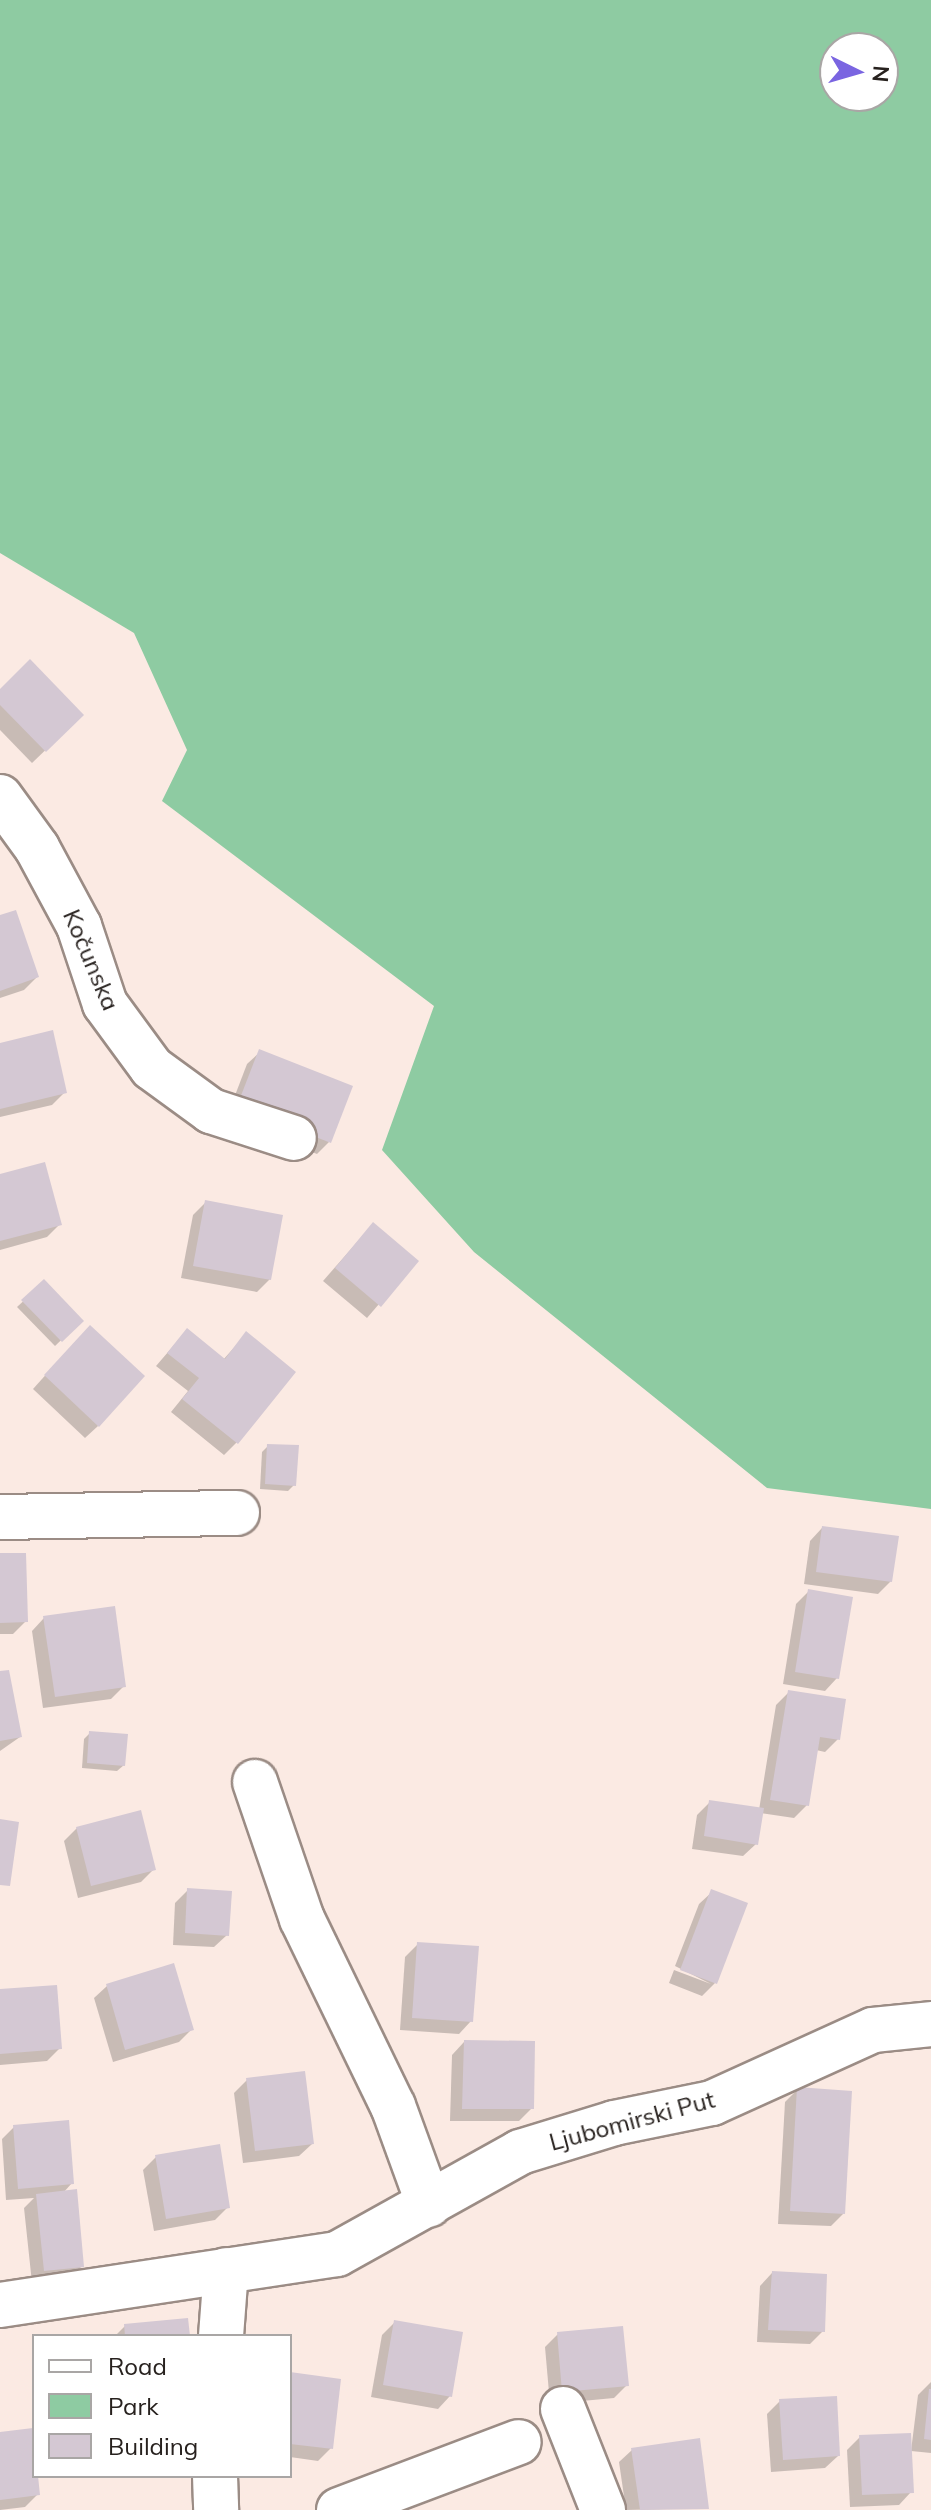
<!DOCTYPE html>
<html>
<head>
<meta charset="utf-8">
<style>
  body { margin:0 }
  #map { position:relative; width:931px; height:2510px; overflow:hidden; background:#fbeae3; font-family:Mulish,sans-serif }
  div>[style] { position:absolute }
  [style*='--x'] { left:calc(var(--x)*1px); top:calc(var(--y)*1px); width:calc(var(--w)*1px); rotate:calc(var(--a)*1deg) }
  .green>* { inset:0; background:#8ecba2 }
  .shadow>* { inset:0; background:#0003 }
  .building>* { inset:0; background:#d4c8d3 }
  .roads { filter:drop-shadow(2px 0 #9b8c85) drop-shadow(-2px 0 #9b8c85) drop-shadow(0 2px #9b8c85) drop-shadow(0 -2px #9b8c85) }
  .minor>* { height:44px; margin:-22px; padding:0 22px; transform-origin:22px; border-radius:22px; background:#fff }
  span { translate:-50% -50%; white-space:nowrap; text-align:center; line-height:1.15; -webkit-text-stroke:7px #fff; paint-order:stroke }
  .street-label { font-size:24px; color:#27211e }
  .legend { position:absolute; left:32px; top:2334px; width:260px; height:144px; box-sizing:border-box; background:#fff; border:2px solid #a9a6a5; margin:0; padding:10px 14px; list-style:none; font-size:24px; color:#27211e }
  .legend li { display:flex; align-items:center; gap:16px; height:40px }
  .legend b { width:40px; border:2px solid #a9a6a5 }
  .north { position:absolute; left:819px; top:32px; width:80px; height:80px; box-sizing:border-box; background:#fff; border:2px solid #a9a6a5; border-radius:50%; rotate:95deg; font-size:22px; font-weight:700; line-height:32px; text-align:center; color:#27211e }
  .north::after { content:''; display:block; margin:auto; width:28px; height:36px; background:#7a65e1; clip-path:polygon(50% 0,100% 100%,50% 72%,0 100%) }
</style>
</head>
<body>
<div id="map">
  <div class="green">
    <i style="clip-path:polygon(evenodd,0 0,931px 0,931px 1509px,767px 1488px,474px 1252px,382px 1150px,434px 1006px,162px 801px,187px 750px,134px 633px,0 553px,0 0,835px 48px,883px 48px,883px 96px,835px 96px,835px 48px)"></i>
  </div>
  <div class="shadow">
    <i style="clip-path:polygon(0 692px,82px 715px,32px 763px,0 730px)"></i>
    <i style="clip-path:polygon(0 917px,37px 977px,24px 990px,0 998px)"></i>
    <i style="clip-path:polygon(0 1045px,65px 1092px,52px 1105px,0 1117px)"></i>
    <i style="clip-path:polygon(260px 1052px,329px 1142px,317px 1154px,226px 1119px,247px 1064px)"></i>
    <i style="clip-path:polygon(0 1176px,60px 1224px,47px 1237px,0 1250px)"></i>
    <i style="clip-path:polygon(206px 1202px,270px 1279px,257px 1292px,181px 1278px,193px 1215px)"></i>
    <i style="clip-path:polygon(373px 1224px,416px 1261px,367px 1318px,323px 1281px)"></i>
    <i style="clip-path:polygon(44px 1282px,81px 1321px,55px 1346px,17px 1307px)"></i>
    <i style="clip-path:polygon(187px 1330px,223px 1360px,246px 1334px,237px 1442px,224px 1455px,171px 1412px,188px 1391px,156px 1366px)"></i>
    <i style="clip-path:polygon(77px 1340px,98px 1426px,85px 1438px,33px 1389px)"></i>
    <i style="clip-path:polygon(268px 1446px,294px 1485px,288px 1491px,260px 1489px,262px 1452px)"></i>
    <i style="clip-path:polygon(822px 1528px,891px 1581px,878px 1594px,804px 1584px,810px 1541px)"></i>
    <i style="clip-path:polygon(0 1555px,26px 1621px,13px 1634px,0 1634px)"></i>
    <i style="clip-path:polygon(809px 1591px,837px 1678px,825px 1691px,783px 1684px,796px 1604px)"></i>
    <i style="clip-path:polygon(44px 1618px,124px 1686px,111px 1699px,43px 1708px,32px 1631px)"></i>
    <i style="clip-path:polygon(0 1674px,20px 1737px,0 1751px)"></i>
    <i style="clip-path:polygon(789px 1692px,838px 1739px,825px 1752px,816px 1750px,807px 1805px,794px 1818px,761px 1813px,756px 1844px,743px 1856px,692px 1849px,697px 1815px,710px 1802px,759px 1810px,776px 1705px)"></i>
    <i style="clip-path:polygon(90px 1733px,124px 1765px,117px 1771px,82px 1768px,84px 1739px)"></i>
    <i style="clip-path:polygon(77px 1828px,153px 1870px,141px 1882px,78px 1898px,64px 1841px)"></i>
    <i style="clip-path:polygon(188px 1890px,227px 1935px,214px 1947px,173px 1945px,175px 1903px)"></i>
    <i style="clip-path:polygon(712px 1892px,715px 1983px,702px 1996px,669px 1983px,674px 1970px,711px 1984px,675px 1966px,699px 1904px)"></i>
    <i style="clip-path:polygon(418px 1944px,471px 2021px,459px 2034px,400px 2030px,405px 1957px)"></i>
    <i style="clip-path:polygon(107px 1986px,192px 2029px,179px 2042px,113px 2062px,94px 1998px)"></i>
    <i style="clip-path:polygon(0 1991px,60px 2048px,47px 2061px,0 2065px)"></i>
    <i style="clip-path:polygon(464px 2042px,532px 2108px,519px 2121px,450px 2121px,452px 2055px)"></i>
    <i style="clip-path:polygon(247px 2080px,312px 2144px,299px 2156px,243px 2163px,234px 2093px)"></i>
    <i style="clip-path:polygon(797px 2090px,844px 2213px,831px 2226px,778px 2224px,785px 2102px)"></i>
    <i style="clip-path:polygon(14px 2127px,72px 2183px,63px 2193px,82px 2266px,69px 2279px,32px 2283px,24px 2208px,34px 2198px,6px 2200px,2px 2139px)"></i>
    <i style="clip-path:polygon(156px 2157px,228px 2207px,215px 2220px,154px 2231px,143px 2170px)"></i>
    <i style="clip-path:polygon(772px 2273px,823px 2331px,810px 2344px,757px 2342px,760px 2286px)"></i>
    <i style="clip-path:polygon(395px 2322px,450px 2396px,438px 2409px,371px 2397px,382px 2335px)"></i>
    <i style="clip-path:polygon(125px 2326px,188px 2336px,115px 2336px)"></i>
    <i style="clip-path:polygon(558px 2334px,627px 2385px,614px 2398px,550px 2404px,545px 2347px)"></i>
    <i style="clip-path:polygon(290px 2374px,331px 2448px,318px 2461px,290px 2457px)"></i>
    <i style="clip-path:polygon(931px 2382px,931px 2453px,911px 2451px,918px 2395px)"></i>
    <i style="clip-path:polygon(780px 2401px,838px 2456px,825px 2468px,771px 2472px,767px 2414px)"></i>
    <i style="clip-path:polygon(31px 2430px,38px 2494px,25px 2507px,0 2510px,0 2434px)"></i>
    <i style="clip-path:polygon(860px 2437px,911px 2492px,899px 2505px,850px 2507px,847px 2450px)"></i>
    <i style="clip-path:polygon(632px 2450px,707px 2508px,626px 2510px,619px 2462px)"></i>
  </div>
  <div class="building">
    <i style="clip-path:polygon(30px 659px,84px 715px,46px 752px,0 705px,0 689px)"></i>
    <i style="clip-path:polygon(16px 910px,39px 977px,0 991px,0 915px)"></i>
    <i style="clip-path:polygon(53px 1030px,67px 1093px,0 1109px,0 1043px)"></i>
    <i style="clip-path:polygon(259px 1049px,353px 1086px,331px 1143px,237px 1106px)"></i>
    <i style="clip-path:polygon(45px 1162px,62px 1225px,0 1241px,0 1174px)"></i>
    <i style="clip-path:polygon(205px 1200px,283px 1215px,271px 1280px,193px 1266px)"></i>
    <i style="clip-path:polygon(373px 1222px,419px 1261px,381px 1307px,335px 1268px)"></i>
    <i style="clip-path:polygon(44px 1279px,84px 1321px,62px 1342px,21px 1300px)"></i>
    <i style="clip-path:polygon(90px 1325px,145px 1376px,99px 1427px,44px 1375px)"></i>
    <i style="clip-path:polygon(187px 1328px,225px 1359px,246px 1331px,296px 1372px,238px 1444px,182px 1399px,199px 1378px,167px 1353px)"></i>
    <i style="clip-path:polygon(267px 1444px,299px 1445px,296px 1486px,265px 1484px)"></i>
    <i style="clip-path:polygon(822px 1526px,899px 1536px,892px 1582px,816px 1572px)"></i>
    <i style="clip-path:polygon(0 1553px,26px 1553px,28px 1622px,0 1623px)"></i>
    <i style="clip-path:polygon(808px 1589px,853px 1597px,839px 1679px,795px 1672px)"></i>
    <i style="clip-path:polygon(115px 1606px,126px 1687px,55px 1697px,43px 1616px)"></i>
    <i style="clip-path:polygon(9px 1670px,22px 1737px,0 1741px,0 1671px)"></i>
    <i style="clip-path:polygon(788px 1690px,846px 1699px,840px 1740px,820px 1737px,809px 1806px,770px 1800px)"></i>
    <i style="clip-path:polygon(89px 1731px,128px 1734px,125px 1766px,87px 1763px)"></i>
    <i style="clip-path:polygon(709px 1800px,764px 1808px,758px 1845px,704px 1836px)"></i>
    <i style="clip-path:polygon(141px 1810px,156px 1870px,91px 1886px,76px 1827px)"></i>
    <i style="clip-path:polygon(0 1819px,19px 1822px,10px 1886px,0 1885px)"></i>
    <i style="clip-path:polygon(187px 1888px,232px 1891px,229px 1936px,185px 1933px)"></i>
    <i style="clip-path:polygon(711px 1889px,748px 1903px,717px 1984px,680px 1970px)"></i>
    <i style="clip-path:polygon(417px 1942px,479px 1946px,473px 2022px,412px 2018px)"></i>
    <i style="clip-path:polygon(174px 1963px,194px 2030px,125px 2050px,106px 1984px)"></i>
    <i style="clip-path:polygon(57px 1985px,62px 2049px,0 2054px,0 1989px)"></i>
    <i style="clip-path:polygon(464px 2040px,535px 2041px,534px 2109px,462px 2109px)"></i>
    <i style="clip-path:polygon(305px 2071px,314px 2144px,255px 2151px,246px 2078px)"></i>
    <i style="clip-path:polygon(797px 2087px,852px 2091px,845px 2214px,790px 2211px)"></i>
    <i style="clip-path:polygon(69px 2120px,74px 2184px,18px 2189px,13px 2125px)"></i>
    <i style="clip-path:polygon(220px 2144px,230px 2208px,166px 2219px,155px 2155px)"></i>
    <i style="clip-path:polygon(77px 2189px,84px 2267px,44px 2271px,36px 2194px)"></i>
    <i style="clip-path:polygon(772px 2271px,827px 2274px,825px 2332px,768px 2330px)"></i>
    <i style="clip-path:polygon(188px 2318px,190px 2336px,125px 2336px,124px 2324px)"></i>
    <i style="clip-path:polygon(394px 2320px,463px 2332px,452px 2397px,383px 2385px)"></i>
    <i style="clip-path:polygon(623px 2326px,629px 2386px,562px 2392px,557px 2332px)"></i>
    <i style="clip-path:polygon(290px 2372px,341px 2379px,333px 2449px,290px 2444px)"></i>
    <i style="clip-path:polygon(929px 2389px,931px 2389px,931px 2440px,924px 2439px)"></i>
    <i style="clip-path:polygon(837px 2396px,840px 2456px,783px 2460px,779px 2399px)"></i>
    <i style="clip-path:polygon(33px 2428px,34px 2476px,38px 2476px,40px 2495px,0 2500px,0 2432px)"></i>
    <i style="clip-path:polygon(911px 2433px,914px 2493px,862px 2495px,859px 2435px)"></i>
    <i style="clip-path:polygon(700px 2438px,709px 2509px,640px 2510px,631px 2448px)"></i>
  </div>
  <div class="roads">
    <div class="minor">
      <i style="--x:0;--y:797;--w:63;--a:54"></i>
      <i style="--x:37;--y:848;--w:89;--a:61.7"></i>
      <i style="--x:79;--y:926;--w:82;--a:71.6"></i>
      <i style="--x:105;--y:1004;--w:79;--a:53.7"></i>
      <i style="--x:152;--y:1068;--w:73;--a:36.1"></i>
      <i style="--x:211;--y:1111;--w:87;--a:18"></i>
      <i style="--x:0;--y:1517;--w:237;--a:-1"></i>
      <i style="--x:255;--y:1782;--w:145;--a:71.1"></i>
      <i style="--x:302;--y:1919;--w:208;--a:64.1"></i>
      <i style="--x:393;--y:2106;--w:105;--a:70"></i>
      <i style="--x:0;--y:2305;--w:341;--a:-8.6"></i>
      <i style="--x:337;--y:2254;--w:210;--a:-29.1"></i>
      <i style="--x:520;--y:2152;--w:98;--a:-17.1"></i>
      <i style="--x:614;--y:2123;--w:100;--a:-11.5"></i>
      <i style="--x:712;--y:2103;--w:177;--a:-24.4"></i>
      <i style="--x:873;--y:2030;--w:58;--a:-5.9"></i>
      <i style="--x:221;--y:2336;--w:66;--a:-85.7"></i>
      <i style="--x:563;--y:2409;--w:109;--a:68.4"></i>
      <i style="--x:215;--y:2476;--w:34;--a:88"></i>
      <i style="--x:339;--y:2510;--w:192;--a:-20.7"></i>
    </div>
  </div>
  <div class="street-label">
    <span style="left:91px;top:960px;rotate:67deg">Kočunska</span>
    <span style="left:632px;top:2121px;rotate:-15deg">Ljubomirski Put</span>
  </div>
  <ul class="legend">
  <li><b style="height:10px;background:#fff"></b>Road</li>
  <li><b style="height:22px;background:#8ecba2"></b>Park</li>
  <li><b style="height:22px;background:#d4c8d3"></b>Building</li>
  </ul>
  <div class="north">N</div>
</div>
</body>
</html>
